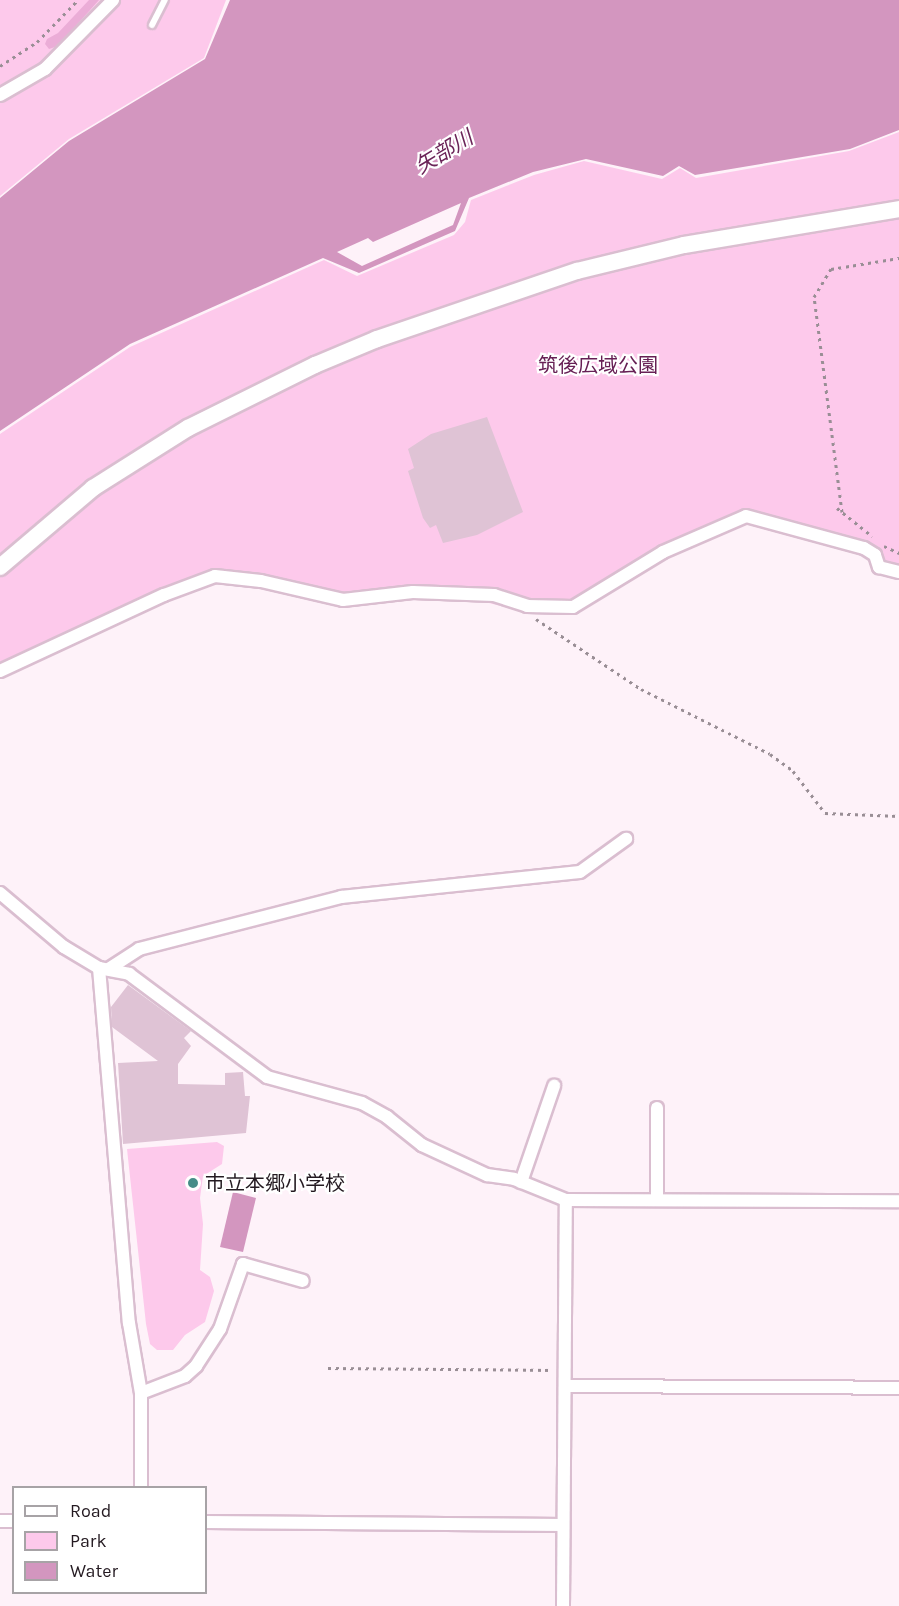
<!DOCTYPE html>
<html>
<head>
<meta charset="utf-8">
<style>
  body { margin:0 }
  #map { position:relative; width:899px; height:1606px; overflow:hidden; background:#fef2f9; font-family:Karla,"Noto Sans JP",sans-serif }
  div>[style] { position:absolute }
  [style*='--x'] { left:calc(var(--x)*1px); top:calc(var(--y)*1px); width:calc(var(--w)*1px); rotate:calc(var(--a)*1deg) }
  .green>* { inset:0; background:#fdc9eb }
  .forest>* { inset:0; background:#ebadd7 }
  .water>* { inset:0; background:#d396bf }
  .building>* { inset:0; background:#dfc3d5 }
  .path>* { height:3px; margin-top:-1.5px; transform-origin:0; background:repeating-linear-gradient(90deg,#998e95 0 3px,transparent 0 7.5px) }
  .roads { filter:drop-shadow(2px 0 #dabed0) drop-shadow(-2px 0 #dabed0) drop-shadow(0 2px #dabed0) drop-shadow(0 -2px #dabed0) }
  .lane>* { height:6px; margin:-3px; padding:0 3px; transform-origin:3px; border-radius:3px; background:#fff }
  .street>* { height:12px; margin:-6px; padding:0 6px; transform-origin:6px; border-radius:6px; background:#fff }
  .secondary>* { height:16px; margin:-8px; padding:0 8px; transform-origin:8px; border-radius:8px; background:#fff }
  .dots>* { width:16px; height:16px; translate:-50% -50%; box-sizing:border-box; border:3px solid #fff; border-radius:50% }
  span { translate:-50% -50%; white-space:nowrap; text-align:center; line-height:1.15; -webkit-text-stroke:4.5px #fff; paint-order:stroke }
  .park-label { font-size:20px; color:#672055 }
  .poi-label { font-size:20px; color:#241a21 }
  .left { translate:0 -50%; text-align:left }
  .water-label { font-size:21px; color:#6b2458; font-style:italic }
  .legend { position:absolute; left:12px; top:1486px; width:195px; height:108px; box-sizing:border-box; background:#fff; border:2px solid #a7a3a6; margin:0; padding:8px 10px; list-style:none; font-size:18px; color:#241a21 }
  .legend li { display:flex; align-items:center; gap:12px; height:30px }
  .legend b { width:30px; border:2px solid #a7a3a6 }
</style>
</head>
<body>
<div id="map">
  <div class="green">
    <i style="clip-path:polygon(0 0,226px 0,204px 58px,69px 139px,0 196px)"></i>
    <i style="clip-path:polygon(899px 132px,899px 568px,887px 565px,875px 548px,755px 515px,566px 605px,534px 603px,505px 607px,481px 601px,418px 597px,352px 606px,246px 580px,208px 582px,0 674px,0 434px,130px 347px,324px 260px,357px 276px,454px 235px,465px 222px,471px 200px,534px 175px,584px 161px,662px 179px,680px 168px,696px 178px,849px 151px)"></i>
    <i style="clip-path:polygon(217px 1142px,224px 1146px,222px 1164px,203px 1176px,200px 1198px,203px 1224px,200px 1270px,210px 1277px,214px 1291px,205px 1322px,185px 1335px,173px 1350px,157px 1350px,150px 1344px,146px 1324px,127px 1149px)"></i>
  </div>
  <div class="forest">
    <i style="clip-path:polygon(89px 0,99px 0,58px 46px,49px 49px,45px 44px,47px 39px,58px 33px)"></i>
  </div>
  <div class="water">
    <i style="clip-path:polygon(evenodd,230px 0,899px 0,899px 130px,850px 149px,695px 175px,679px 166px,663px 176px,586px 159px,533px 172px,469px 198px,455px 231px,359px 273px,323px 258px,130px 344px,0 431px,0 198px,69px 141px,205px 59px,230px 0,461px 203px,453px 225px,362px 266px,337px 252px,368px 238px,373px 242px,461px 203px)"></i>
    <i style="clip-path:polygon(233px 1192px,256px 1198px,243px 1252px,220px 1247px)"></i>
  </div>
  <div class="building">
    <i style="clip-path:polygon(487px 417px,523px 512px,477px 535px,443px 543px,436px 525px,430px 528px,423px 518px,408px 471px,414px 468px,408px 449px,431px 434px)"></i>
    <i style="clip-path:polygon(128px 985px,191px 1031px,184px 1038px,191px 1046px,178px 1064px,178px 1084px,225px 1085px,225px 1073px,243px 1072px,245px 1096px,250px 1096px,246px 1133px,123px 1144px,118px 1063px,158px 1061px,112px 1027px,111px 1007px)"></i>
  </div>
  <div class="path">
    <i style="--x:0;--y:66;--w:44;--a:-33"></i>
    <i style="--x:37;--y:42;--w:59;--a:-45.7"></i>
    <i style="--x:837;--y:508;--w:45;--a:38.7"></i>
    <i style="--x:842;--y:512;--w:217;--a:-97.4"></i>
    <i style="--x:814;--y:297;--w:33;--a:-59"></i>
    <i style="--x:831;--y:269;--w:69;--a:-9.2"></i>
    <i style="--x:884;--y:546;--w:17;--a:25"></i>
    <i style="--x:536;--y:619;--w:126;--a:33.7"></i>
    <i style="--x:641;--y:689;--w:144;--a:26.7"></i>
    <i style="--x:770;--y:754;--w:29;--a:36"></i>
    <i style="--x:793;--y:771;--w:53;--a:52.7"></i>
    <i style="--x:825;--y:813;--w:74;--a:2.3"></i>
    <i style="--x:328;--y:1368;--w:224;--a:0.5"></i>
  </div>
  <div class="roads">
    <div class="lane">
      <i style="--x:152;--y:25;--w:28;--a:-63"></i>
    </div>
    <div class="street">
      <i style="--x:0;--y:95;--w:52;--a:-30"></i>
      <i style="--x:45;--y:69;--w:97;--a:-45.4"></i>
      <i style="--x:0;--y:671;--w:181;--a:-24.9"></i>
      <i style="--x:164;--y:595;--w:54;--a:-20.4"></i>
      <i style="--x:215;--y:576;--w:46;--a:6.2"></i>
      <i style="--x:261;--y:581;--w:84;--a:13"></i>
      <i style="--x:343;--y:600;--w:70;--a:-6.5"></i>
      <i style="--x:413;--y:592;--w:81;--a:2.1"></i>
      <i style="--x:494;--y:595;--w:35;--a:18"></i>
      <i style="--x:527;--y:606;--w:46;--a:1.2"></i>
      <i style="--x:573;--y:607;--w:105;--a:-31.4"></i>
      <i style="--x:663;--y:552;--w:90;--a:-23.4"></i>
      <i style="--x:746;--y:516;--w:122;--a:15.2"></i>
      <i style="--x:864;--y:548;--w:13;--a:32"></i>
      <i style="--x:875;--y:555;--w:13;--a:72"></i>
      <i style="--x:879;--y:567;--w:21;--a:14"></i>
      <i style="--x:0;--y:893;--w:84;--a:40.2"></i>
      <i style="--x:64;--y:947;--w:41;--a:31"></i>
      <i style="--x:99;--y:968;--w:31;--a:11"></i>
      <i style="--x:129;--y:974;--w:172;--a:36.7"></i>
      <i style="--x:267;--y:1077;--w:98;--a:15.3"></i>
      <i style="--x:362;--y:1103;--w:29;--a:29"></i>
      <i style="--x:387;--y:1117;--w:45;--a:38.7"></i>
      <i style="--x:422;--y:1145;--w:72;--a:24.8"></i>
      <i style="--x:487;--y:1175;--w:27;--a:8"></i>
      <i style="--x:514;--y:1179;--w:56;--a:22"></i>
      <i style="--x:566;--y:1200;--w:333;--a:0.2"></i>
      <i style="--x:99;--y:968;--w:356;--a:85.2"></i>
      <i style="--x:129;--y:1323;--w:71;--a:80.3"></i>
      <i style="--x:141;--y:1393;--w:95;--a:90"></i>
      <i style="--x:110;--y:968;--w:35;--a:-33"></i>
      <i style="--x:139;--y:949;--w:209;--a:-14.4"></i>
      <i style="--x:341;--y:897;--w:240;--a:-6"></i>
      <i style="--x:580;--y:872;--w:57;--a:-35.7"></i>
      <i style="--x:657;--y:1108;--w:92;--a:90"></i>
      <i style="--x:521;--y:1182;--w:102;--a:-71"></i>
      <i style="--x:565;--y:1386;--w:334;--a:0.3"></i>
      <i style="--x:141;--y:1393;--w:47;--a:-21.1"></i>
      <i style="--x:185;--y:1376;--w:15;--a:-42"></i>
      <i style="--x:196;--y:1366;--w:44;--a:-57"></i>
      <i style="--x:220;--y:1329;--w:69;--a:-70.5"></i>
      <i style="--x:243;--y:1264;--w:62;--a:15.8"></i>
      <i style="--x:0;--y:1521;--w:14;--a:0"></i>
      <i style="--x:206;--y:1522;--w:357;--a:0.5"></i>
      <i style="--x:563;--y:1606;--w:406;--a:-89.6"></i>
    </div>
    <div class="secondary">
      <i style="--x:0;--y:567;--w:122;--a:-40.3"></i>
      <i style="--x:93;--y:488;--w:112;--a:-32.3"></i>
      <i style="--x:188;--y:428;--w:142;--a:-26.4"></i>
      <i style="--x:315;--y:365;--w:67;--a:-22.8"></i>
      <i style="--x:377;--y:339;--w:211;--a:-18.8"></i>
      <i style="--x:577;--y:271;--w:110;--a:-13.7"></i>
      <i style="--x:684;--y:245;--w:218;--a:-9.5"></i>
    </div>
  </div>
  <div class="dots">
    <i style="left:193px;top:1183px;background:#468d88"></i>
  </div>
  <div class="park-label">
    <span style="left:598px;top:365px">筑後広域公園</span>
  </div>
  <div class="poi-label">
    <span class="left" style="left:205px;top:1183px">市立本郷小学校</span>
  </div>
  <div class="water-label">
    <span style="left:444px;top:152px;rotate:-31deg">矢部川</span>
  </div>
  <ul class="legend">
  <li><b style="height:8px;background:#fff"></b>Road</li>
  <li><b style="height:16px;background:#fdc9eb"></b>Park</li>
  <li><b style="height:16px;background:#d396bf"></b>Water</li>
  </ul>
</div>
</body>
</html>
